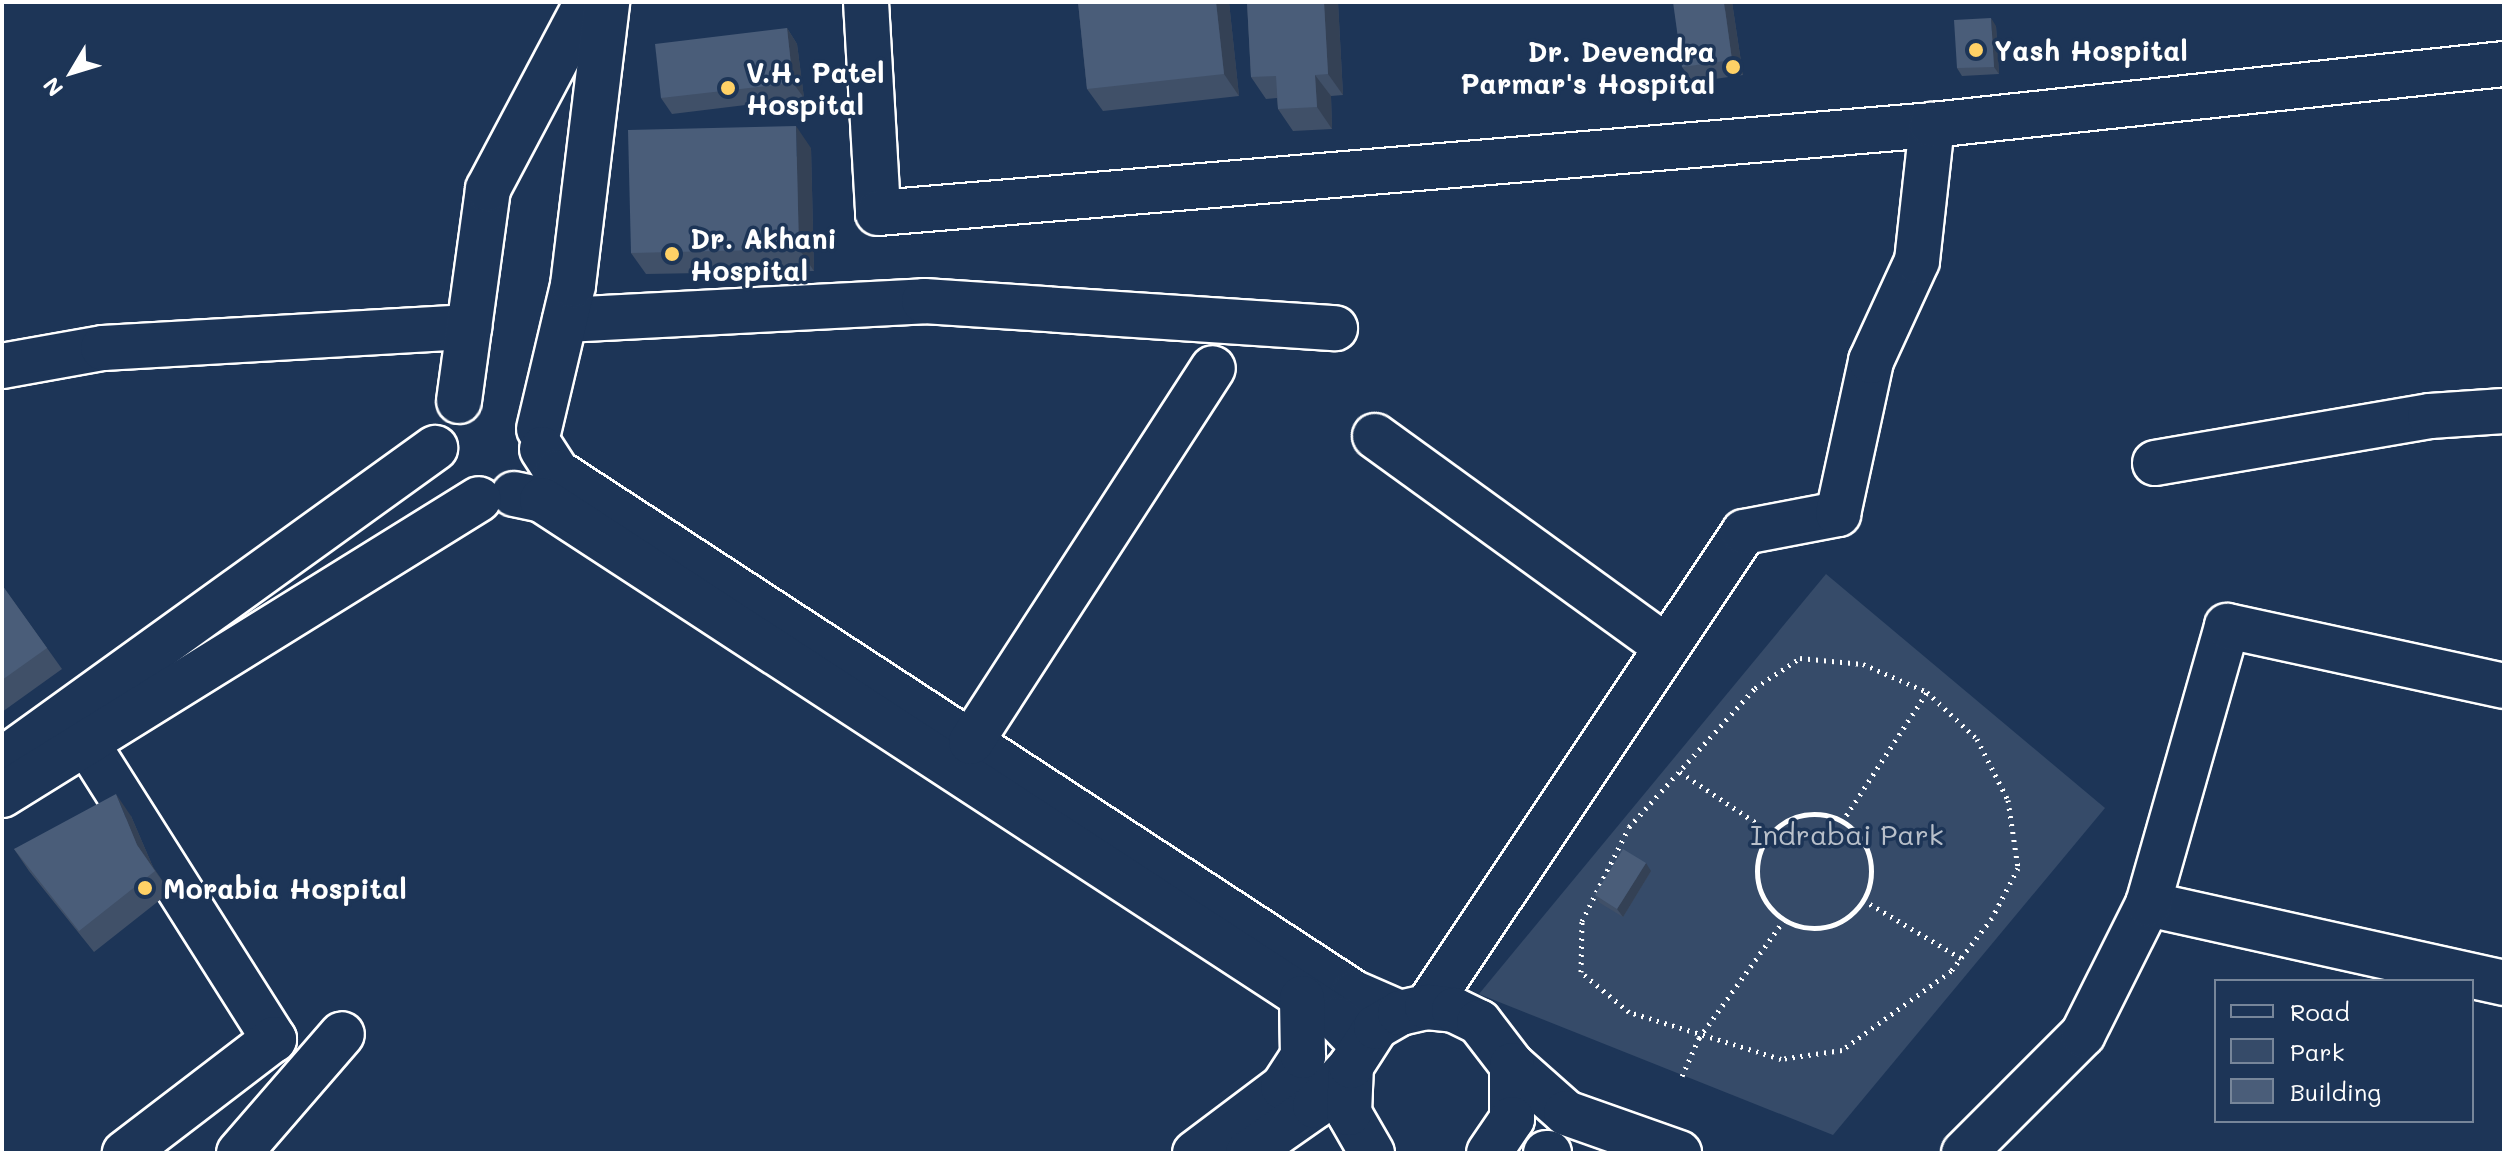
<!DOCTYPE html>
<html>
<head>
<meta charset="utf-8">
<style>
  body { margin:0 }
  #map { position:relative; width:2506px; height:1155px; overflow:hidden; background:#1d3557; font-family:Mali,sans-serif }
  div>[style] { position:absolute }
  [style*='--x'] { left:calc(var(--x)*1px); top:calc(var(--y)*1px); width:calc(var(--w)*1px); rotate:calc(var(--a)*1deg) }
  .green>* { inset:0; background:#364b69 }
  .path>* { height:5px; margin-top:-2.5px; transform-origin:0; background:repeating-linear-gradient(90deg,#fff 0 2px,transparent 0 8px) }
  .path>.ring { margin:-2.5px; padding:0; box-sizing:content-box; background:none; border:5px solid #fff; border-radius:50% }
  .roads { filter:drop-shadow(2px 0 #fff) drop-shadow(-2px 0 #fff) drop-shadow(0 2px #fff) drop-shadow(0 -2px #fff) }
  .minor>* { height:44px; margin:-22px; padding:0 22px; transform-origin:22px; border-radius:22px; background:#1d3557 }
  .major>* { height:44px; margin:-22px; padding:0 22px; transform-origin:22px; border-radius:22px; background:#1d3557 }
  .wall>* { inset:0; background:#405068 }
  .shaded-wall>* { inset:0; background:#344155 }
  .building>* { inset:0; background:#4a5d79 }
  .dots>* { width:22px; height:22px; translate:-50% -50%; box-sizing:border-box; border:4px solid #1d3557; border-radius:50% }
  span { translate:-50% -50%; white-space:nowrap; text-align:center; line-height:1.15; -webkit-text-stroke:7px #1d3557; paint-order:stroke }
  .poi-label { font-size:28px; color:#fff; font-weight:700 }
  .left { translate:0 -50%; text-align:left }
  .right { translate:-100% -50%; text-align:right }
  .park-label { font-size:28px; color:#b9c0ca }
  .frame { position:absolute; inset:0; border:4px solid #fff; pointer-events:none }
  .legend { position:absolute; left:2214px; top:979px; width:260px; height:144px; box-sizing:border-box; background:#1d3557; border:2px solid #77869a; margin:0; padding:10px 14px; list-style:none; font-size:24px; color:#fff }
  .legend li { display:flex; align-items:center; gap:16px; height:40px }
  .legend b { width:40px; border:2px solid #77869a }
  .north { position:absolute; left:32px; top:32px; width:80px; height:80px; -webkit-text-stroke:6px #1d3557; paint-order:stroke; rotate:232deg; font-size:22px; font-weight:700; line-height:32px; text-align:center; color:#fff }
  .north::after { content:''; display:block; margin:auto; width:28px; height:36px; background:#fff; clip-path:polygon(50% 0,100% 100%,50% 72%,0 100%) }
</style>
</head>
<body>
<div id="map">
  <div class="green">
    <i style="clip-path:polygon(1826px 574px,2105px 808px,1833px 1135px,1479px 994px)"></i>
  </div>
  <div class="path">
    <i style="--x:1800;--y:658;--w:63;--a:5.4"></i>
    <i style="--x:1863;--y:664;--w:70;--a:23.6"></i>
    <i style="--x:1927;--y:692;--w:69;--a:43.2"></i>
    <i style="--x:1977;--y:739;--w:68;--a:63.1"></i>
    <i style="--x:2008;--y:800;--w:69;--a:81.6"></i>
    <i style="--x:2018;--y:868;--w:56;--a:117.5"></i>
    <i style="--x:1992;--y:918;--w:67;--a:127.7"></i>
    <i style="--x:1951;--y:971;--w:135;--a:144.1"></i>
    <i style="--x:1842;--y:1050;--w:62;--a:171.6"></i>
    <i style="--x:1781;--y:1059;--w:159;--a:-162.8"></i>
    <i style="--x:1629;--y:1012;--w:62;--a:-140.2"></i>
    <i style="--x:1581;--y:972;--w:51;--a:-88.9"></i>
    <i style="--x:1582;--y:921;--w:105;--a:-63.4"></i>
    <i style="--x:1629;--y:827;--w:188;--a:-47.8"></i>
    <i style="--x:1755;--y:688;--w:54;--a:-33.7"></i>
    <i style="--x:1680;--y:772;--w:110;--a:33.8"></i>
    <i class="ring" style="left:1757px;top:814px;width:109px;height:109px"></i>
    <i style="--x:1842;--y:822;--w:155;--a:-56.8"></i>
    <i style="--x:1863;--y:900;--w:114;--a:30.6"></i>
    <i style="--x:1682;--y:1076;--w:42;--a:-65.9"></i>
    <i style="--x:1699;--y:1038;--w:145;--a:-54.2"></i>
  </div>
  <div class="roads">
    <div class="minor">
      <i style="--x:866;--y:2;--w:211;--a:86.7"></i>
      <i style="--x:878;--y:213;--w:1058;--a:-4.77"></i>
      <i style="--x:565;--y:320;--w:360;--a:-3"></i>
      <i style="--x:924;--y:301;--w:412;--a:3.8"></i>
      <i style="--x:2;--y:366;--w:103;--a:-10.1"></i>
      <i style="--x:103;--y:348;--w:367;--a:-3.3"></i>
      <i style="--x:459;--y:401;--w:214;--a:-82.2"></i>
      <i style="--x:488;--y:189;--w:212;--a:-62.1"></i>
      <i style="--x:539;--y:429;--w:148;--a:-76.7"></i>
      <i style="--x:573;--y:285;--w:285;--a:-83.1"></i>
      <i style="--x:1375;--y:436;--w:360;--a:35.9"></i>
      <i style="--x:542;--y:449;--w:27;--a:57"></i>
      <i style="--x:557;--y:472;--w:952;--a:33.17"></i>
      <i style="--x:1354;--y:993;--w:50;--a:23.5"></i>
      <i style="--x:2155;--y:463;--w:279;--a:-9.7"></i>
      <i style="--x:2430;--y:416;--w:74;--a:-3.9"></i>
      <i style="--x:514;--y:494;--w:29;--a:12"></i>
      <i style="--x:542;--y:500;--w:949;--a:33.14"></i>
      <i style="--x:1337;--y:1019;--w:35;--a:46"></i>
      <i style="--x:86;--y:742;--w:352;--a:57.7"></i>
      <i style="--x:274;--y:1039;--w:188;--a:142.6"></i>
      <i style="--x:971;--y:742;--w:445;--a:-57.1"></i>
      <i style="--x:2;--y:760;--w:534;--a:-35.77"></i>
      <i style="--x:2;--y:795;--w:561;--a:-31.82"></i>
      <i style="--x:2148;--y:904;--w:365;--a:12.5"></i>
      <i style="--x:1427;--y:1007;--w:571;--a:-56.28"></i>
      <i style="--x:1744;--y:532;--w:96;--a:-10.8"></i>
      <i style="--x:1838;--y:514;--w:157;--a:-77.8"></i>
      <i style="--x:1871;--y:361;--w:110;--a:-65.3"></i>
      <i style="--x:1917;--y:261;--w:137;--a:-83.7"></i>
      <i style="--x:1932;--y:125;--w:575;--a:-6.09"></i>
      <i style="--x:239;--y:1153;--w:157;--a:-49.1"></i>
      <i style="--x:1195;--y:1153;--w:110;--a:-36.9"></i>
      <i style="--x:1283;--y:1087;--w:37;--a:-57"></i>
      <i style="--x:1303;--y:1056;--w:58;--a:-91"></i>
      <i style="--x:1964;--y:1153;--w:168;--a:-45"></i>
      <i style="--x:2083;--y:1034;--w:145;--a:-63.4"></i>
      <i style="--x:2148;--y:904;--w:289;--a:-74.1"></i>
      <i style="--x:2227;--y:626;--w:283;--a:12.2"></i>
    </div>
    <div class="major">
      <i style="--x:1512;--y:1065;--w:72;--a:41.6"></i>
      <i style="--x:1566;--y:1113;--w:120;--a:19.5"></i>
      <i style="--x:1248;--y:1153;--w:82;--a:-35"></i>
      <i style="--x:1315;--y:1106;--w:54;--a:-48"></i>
      <i style="--x:1372;--y:1153;--w:46;--a:-119.9"></i>
      <i style="--x:1349;--y:1113;--w:47;--a:-87.6"></i>
      <i style="--x:1351;--y:1066;--w:46;--a:-57.3"></i>
      <i style="--x:1376;--y:1027;--w:28;--a:-30"></i>
      <i style="--x:1400;--y:1013;--w:28;--a:-13"></i>
      <i style="--x:1427;--y:1007;--w:27;--a:6"></i>
      <i style="--x:1454;--y:1010;--w:28;--a:26"></i>
      <i style="--x:1479;--y:1022;--w:54;--a:52.5"></i>
      <i style="--x:1512;--y:1065;--w:54;--a:90"></i>
      <i style="--x:1512;--y:1119;--w:41;--a:124.1"></i>
      <i style="--x:1546;--y:1153;--w:3;--a:0"></i>
    </div>
  </div>
  <div class="wall">
    <i style="clip-path:polygon(1078px 2px,1229px 2px,1239px 96px,1103px 111px,1087px 89px)"></i>
    <i style="clip-path:polygon(1247px 2px,1338px 2px,1343px 95px,1331px 96px,1332px 129px,1293px 131px,1278px 109px,1277px 98px,1266px 99px,1251px 77px)"></i>
    <i style="clip-path:polygon(1732px 2px,1743px 75px,1693px 82px,1682px 67px)"></i>
    <i style="clip-path:polygon(1996px 26px,1999px 74px,1962px 76px,1957px 68px)"></i>
    <i style="clip-path:polygon(787px 28px,797px 44px,804px 98px,672px 114px,661px 98px)"></i>
    <i style="clip-path:polygon(811px 148px,814px 271px,646px 274px,631px 253px)"></i>
    <i style="clip-path:polygon(2px 585px,62px 669px,2px 712px)"></i>
    <i style="clip-path:polygon(131px 816px,153px 867px,170px 892px,94px 952px,29px 871px,14px 849px)"></i>
    <i style="clip-path:polygon(1651px 871px,1623px 917px,1600px 903px,1595px 895px)"></i>
  </div>
  <div class="shaded-wall">
    <i style="clip-path:polygon(1216px 2px,1229px 2px,1239px 96px,1224px 74px)"></i>
    <i style="clip-path:polygon(1324px 2px,1338px 2px,1343px 95px,1328px 74px)"></i>
    <i style="clip-path:polygon(1724px 2px,1732px 2px,1743px 75px,1732px 60px)"></i>
    <i style="clip-path:polygon(1991px 18px,1996px 26px,1999px 74px,1994px 67px)"></i>
    <i style="clip-path:polygon(787px 28px,797px 44px,804px 98px,793px 83px)"></i>
    <i style="clip-path:polygon(1315px 75px,1331px 96px,1332px 129px,1317px 107px)"></i>
    <i style="clip-path:polygon(796px 126px,811px 148px,814px 271px,799px 249px)"></i>
    <i style="clip-path:polygon(116px 794px,131px 816px,153px 867px,170px 892px,137px 845px)"></i>
    <i style="clip-path:polygon(1646px 863px,1651px 871px,1623px 917px,1617px 909px)"></i>
  </div>
  <div class="building">
    <i style="clip-path:polygon(1078px 2px,1216px 2px,1224px 74px,1087px 89px)"></i>
    <i style="clip-path:polygon(1247px 2px,1324px 2px,1328px 74px,1315px 75px,1317px 107px,1278px 109px,1276px 76px,1251px 77px)"></i>
    <i style="clip-path:polygon(1673px 2px,1724px 2px,1732px 60px,1682px 67px)"></i>
    <i style="clip-path:polygon(1991px 18px,1994px 67px,1957px 68px,1954px 20px)"></i>
    <i style="clip-path:polygon(787px 28px,793px 83px,661px 98px,655px 44px)"></i>
    <i style="clip-path:polygon(796px 126px,799px 249px,631px 253px,628px 130px)"></i>
    <i style="clip-path:polygon(2px 585px,47px 648px,2px 680px)"></i>
    <i style="clip-path:polygon(116px 794px,137px 845px,155px 871px,79px 931px,14px 849px)"></i>
    <i style="clip-path:polygon(1623px 849px,1646px 863px,1617px 909px,1595px 895px)"></i>
  </div>
  <div class="dots">
    <i style="left:1976px;top:50px;background:#ffd166"></i>
    <i style="left:1733px;top:67px;background:#ffd166"></i>
    <i style="left:728px;top:88px;background:#ffd166"></i>
    <i style="left:672px;top:254px;background:#ffd166"></i>
    <i style="left:145px;top:888px;background:#ffd166"></i>
  </div>
  <div class="poi-label">
    <span class="left" style="left:1994px;top:50px">Yash Hospital</span>
    <span class="right" style="left:1715px;top:67px">Dr. Devendra<br>Parmar's Hospital</span>
    <span class="left" style="left:746px;top:88px">V.H. Patel<br>Hospital</span>
    <span class="left" style="left:690px;top:254px">Dr. Akhani<br>Hospital</span>
    <span class="left" style="left:163px;top:888px">Morabia Hospital</span>
  </div>
  <div class="park-label">
    <span style="left:1847px;top:834px">Indrabai Park</span>
  </div>
  <div class="frame"></div>
  <ul class="legend">
  <li><b style="height:10px;background:#1d3557"></b>Road</li>
  <li><b style="height:22px;background:#364b69"></b>Park</li>
  <li><b style="height:22px;background:#4a5d79"></b>Building</li>
  </ul>
  <div class="north">N</div>
</div>
</body>
</html>
